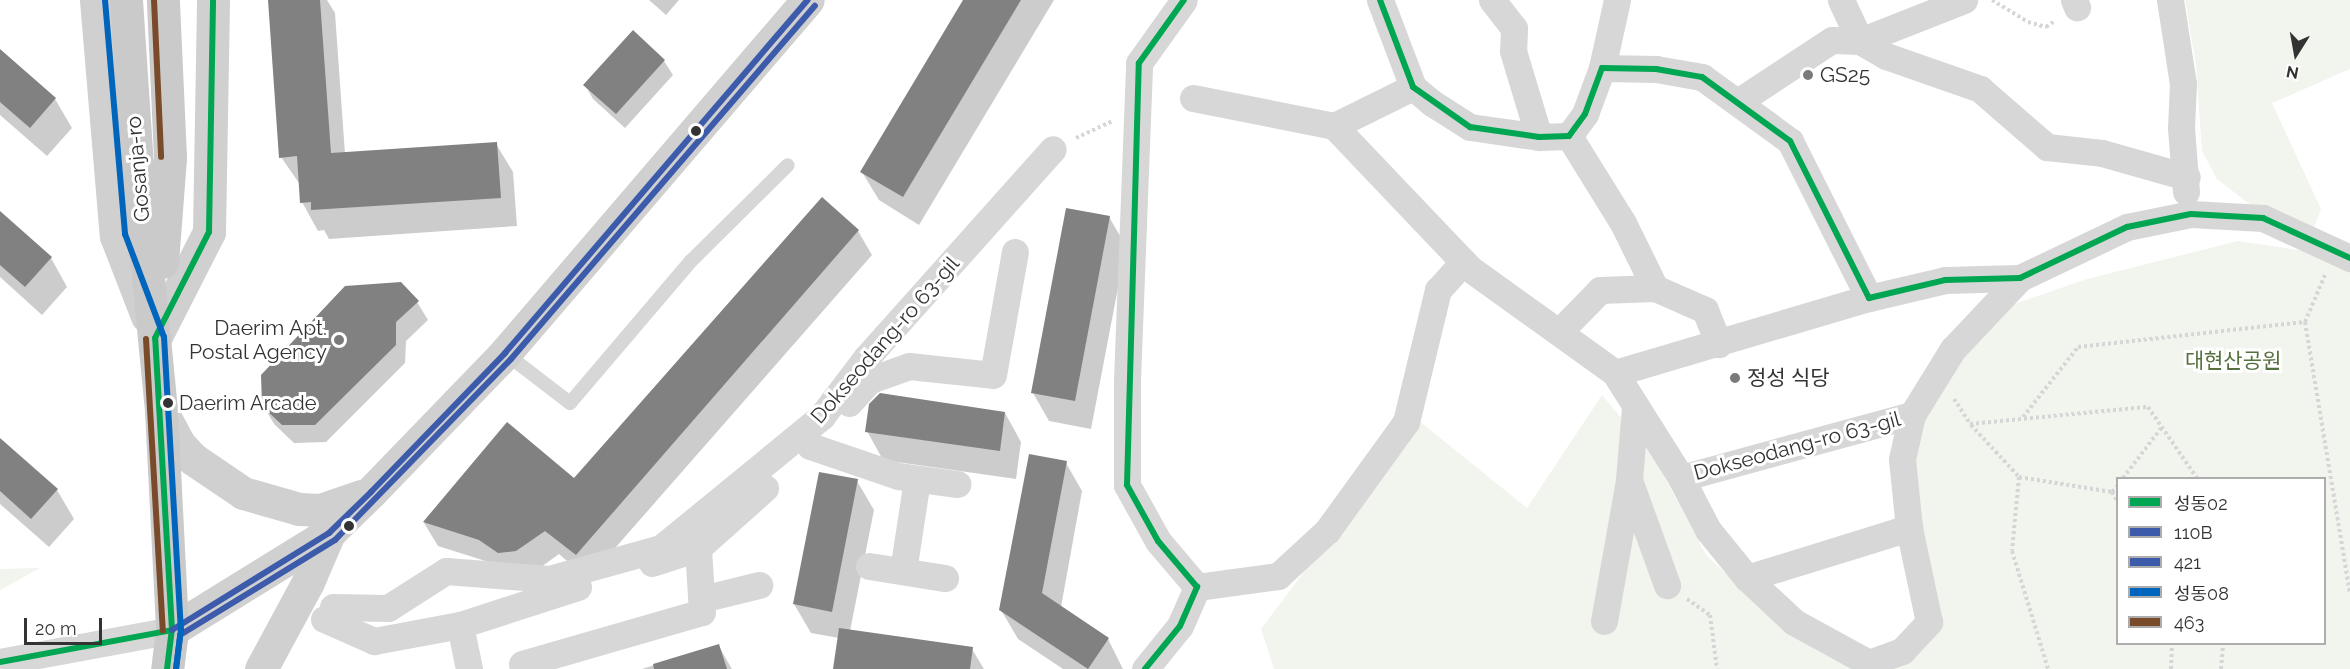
<!DOCTYPE html>
<html>
<head>
<meta charset="utf-8">
<style>
  body { margin:0 }
  #map { position:relative; width:2350px; height:669px; overflow:hidden; background:#fff; font-family:Raleway,"Noto Sans KR",sans-serif }
  div>[style] { position:absolute }
  [style*='--x'] { left:calc(var(--x)*1px); top:calc(var(--y)*1px); width:calc(var(--w)*1px); rotate:calc(var(--a)*1deg) }
  .green>* { inset:0; background:#f1f5ed }
  .shadow>* { inset:0; background:#0003 }
  .building>* { inset:0; background:#818181 }
  .path>* { height:4px; margin-top:-2px; transform-origin:0; background:repeating-linear-gradient(90deg,#d6d6d6 0 3px,transparent 0 6px) }
  .service>* { height:14px; margin:-7px; padding:0 7px; transform-origin:7px; border-radius:7px; background:#d7d7d7 }
  .minor>* { height:27px; margin:-13.5px; padding:0 13.5px; transform-origin:13.5px; border-radius:13.5px; background:#d7d7d7 }
  .secondary>* { height:33px; margin:-16.5px; padding:0 16.5px; transform-origin:16.5px; border-radius:16.5px; background:#d0d0d0 }
  .primary>* { height:33px; margin:-16.5px; padding:0 16.5px; transform-origin:16.5px; border-radius:16.5px; background:#cacaca }
  .bus-1>* { height:6px; margin:-3px; padding:0 3px; transform-origin:3px; border-radius:3px; background:#00a651 }
  .bus-2>* { height:6px; margin:-3px; padding:0 3px; transform-origin:3px; border-radius:3px; background:#3d5bab }
  .bus-3>* { height:6px; margin:-3px; padding:0 3px; transform-origin:3px; border-radius:3px; background:#3d5bab }
  .bus-4>* { height:6px; margin:-3px; padding:0 3px; transform-origin:3px; border-radius:3px; background:#0065bd }
  .bus-5>* { height:6px; margin:-3px; padding:0 3px; transform-origin:3px; border-radius:3px; background:#7a4b2a }
  .dots>* { width:16px; height:16px; translate:-50% -50%; box-sizing:border-box; border:3px solid #fff; border-radius:50% }
  span { translate:-50% -50%; white-space:nowrap; text-align:center; line-height:1.15; -webkit-text-stroke:6px #fff; paint-order:stroke }
  .bus-label { font-size:20px; color:#333 }
  .left { translate:0 -50%; text-align:left }
  .poi-label { font-size:21px; color:#333 }
  .right { translate:-100% -50%; text-align:right }
  .street-label { font-size:21px; color:#333 }
  .park-label { font-size:21px; color:#56703f }
  .legend { position:absolute; left:2116px; top:477px; width:210px; height:168px; box-sizing:border-box; background:#fff; border:2px solid #adadad; margin:0; padding:8px 10px; list-style:none; font-size:18px; color:#333 }
  .legend li { display:flex; align-items:center; gap:12px; height:30px }
  .legend b { width:30px; border:2px solid #adadad }
  .north { position:absolute; left:2266px; top:24px; width:60px; height:60px; -webkit-text-stroke:4px #fff; paint-order:stroke; rotate:191deg; font-size:16px; font-weight:700; line-height:24px; text-align:center; color:#333 }
  .north::after { content:''; display:block; margin:auto; width:21px; height:27px; background:#333; clip-path:polygon(50% 0,100% 100%,50% 72%,0 100%) }
  .scale { position:absolute; left:24px; top:618px; width:78px; height:27px; box-sizing:border-box; border:3px solid #333; border-top:0; padding-left:8px; font-size:18px; line-height:21px; white-space:nowrap; color:#333; -webkit-text-stroke:4px #fff; paint-order:stroke }
</style>
</head>
<body>
<div id="map">
  <div class="green">
    <i style="clip-path:polygon(2185px 0,2350px 0,2350px 69px,2272px 103px,2321px 209px,2311px 235px,2247px 202px,2217px 179px,2202px 151px,2196px 65px)"></i>
    <i style="clip-path:polygon(evenodd,2238px 241px,2350px 258px,2350px 669px,1894px 669px,1904px 664px,1941px 617px,1915px 531px,1916px 457px,1924px 416px,1950px 374px,2006px 307px,2087px 279px,2238px 241px,2118px 478px,2324px 478px,2324px 644px,2118px 644px,2118px 478px)"></i>
    <i style="clip-path:polygon(1602px 395px,1653px 455px,1706px 555px,1778px 623px,1866px 669px,1274px 669px,1261px 629px,1418px 420px,1527px 508px)"></i>
    <i style="clip-path:polygon(40px 568px,0 590px,0 569px)"></i>
  </div>
  <div class="shadow">
    <i style="clip-path:polygon(270px 0,327px 0,335px 13px,345px 154px,496px 144px,513px 172px,517px 226px,329px 239px,324px 230px,318px 231px,302px 202px,301px 186px,281px 157px)"></i>
    <i style="clip-path:polygon(649px 0,679px 0,666px 15px)"></i>
    <i style="clip-path:polygon(965px 0,1054px 0,919px 225px,879px 200px,862px 172px)"></i>
    <i style="clip-path:polygon(0 51px,55px 99px,72px 128px,47px 156px,0 115px)"></i>
    <i style="clip-path:polygon(664px 61px,673px 75px,625px 128px,593px 99px,585px 85px)"></i>
    <i style="clip-path:polygon(0 213px,51px 258px,67px 287px,42px 315px,0 277px)"></i>
    <i style="clip-path:polygon(1109px 217px,1126px 246px,1091px 429px,1049px 421px,1033px 393px)"></i>
    <i style="clip-path:polygon(858px 231px,872px 255px,588px 579px,559px 554px,530px 575px,438px 546px,424px 523px,508px 425px,574px 480px)"></i>
    <i style="clip-path:polygon(417px 302px,428px 320px,406px 341px,405px 363px,326px 442px,294px 443px,274px 424px,263px 405px)"></i>
    <i style="clip-path:polygon(1005px 413px,1021px 442px,1016px 479px,883px 460px,867px 431px)"></i>
    <i style="clip-path:polygon(0 440px,57px 490px,74px 519px,49px 547px,0 504px)"></i>
    <i style="clip-path:polygon(1066px 463px,1082px 491px,1061px 607px,1108px 639px,1123px 669px,1063px 669px,1018px 639px,1001px 610px)"></i>
    <i style="clip-path:polygon(857px 481px,874px 510px,850px 631px,972px 649px,984px 669px,836px 669px,839px 638px,811px 633px,794px 604px)"></i>
    <i style="clip-path:polygon(718px 645px,732px 669px,642px 669px)"></i>
  </div>
  <div class="building">
    <i style="clip-path:polygon(268px 0,320px 0,331px 153px,497px 142px,501px 198px,311px 210px,311px 202px,300px 203px,297px 156px,279px 158px)"></i>
    <i style="clip-path:polygon(963px 0,1021px 0,903px 197px,860px 172px)"></i>
    <i style="clip-path:polygon(633px 30px,665px 60px,616px 114px,583px 85px)"></i>
    <i style="clip-path:polygon(0 49px,56px 98px,30px 128px,0 102px)"></i>
    <i style="clip-path:polygon(822px 197px,859px 230px,576px 555px,545px 531px,516px 551px,498px 553px,479px 540px,423px 522px,507px 422px,574px 478px)"></i>
    <i style="clip-path:polygon(1066px 208px,1110px 216px,1075px 401px,1031px 393px)"></i>
    <i style="clip-path:polygon(0 211px,52px 257px,25px 287px,0 265px)"></i>
    <i style="clip-path:polygon(401px 282px,419px 301px,396px 322px,396px 345px,315px 425px,282px 425px,262px 406px,261px 375px,345px 286px)"></i>
    <i style="clip-path:polygon(880px 393px,1005px 412px,1000px 451px,865px 432px,869px 404px)"></i>
    <i style="clip-path:polygon(0 438px,58px 489px,31px 519px,0 491px)"></i>
    <i style="clip-path:polygon(1029px 454px,1067px 461px,1042px 593px,1109px 638px,1088px 669px,999px 610px)"></i>
    <i style="clip-path:polygon(819px 472px,858px 479px,832px 612px,793px 604px)"></i>
    <i style="clip-path:polygon(839px 628px,973px 647px,970px 669px,833px 669px)"></i>
    <i style="clip-path:polygon(719px 644px,727px 669px,654px 669px,653px 664px)"></i>
  </div>
  <div class="path">
    <i style="--x:1992;--y:0;--w:42;--a:31.4"></i>
    <i style="--x:2028;--y:22;--w:19;--a:16"></i>
    <i style="--x:2046;--y:27;--w:11;--a:-34"></i>
    <i style="--x:1076;--y:138;--w:40;--a:-25"></i>
    <i style="--x:2325;--y:275;--w:51;--a:113.1"></i>
    <i style="--x:2305;--y:322;--w:275;--a:80.6"></i>
    <i style="--x:1954;--y:399;--w:30;--a:57"></i>
    <i style="--x:1970;--y:424;--w:179;--a:-5.5"></i>
    <i style="--x:2148;--y:407;--w:86;--a:55.4"></i>
    <i style="--x:2023;--y:417;--w:89;--a:-51.8"></i>
    <i style="--x:2078;--y:347;--w:228;--a:-6.3"></i>
    <i style="--x:1971;--y:425;--w:71;--a:47.3"></i>
    <i style="--x:2019;--y:477;--w:74;--a:95.4"></i>
    <i style="--x:2012;--y:551;--w:123;--a:73"></i>
    <i style="--x:2019;--y:477;--w:94;--a:9.2"></i>
    <i style="--x:2112;--y:492;--w:9;--a:-49"></i>
    <i style="--x:2123;--y:478;--w:64;--a:-52.6"></i>
    <i style="--x:2112;--y:492;--w:12;--a:59"></i>
    <i style="--x:1687;--y:599;--w:28;--a:35"></i>
    <i style="--x:1710;--y:615;--w:54;--a:82.6"></i>
    <i style="--x:2171;--y:669;--w:25;--a:-88"></i>
    <i style="--x:2221;--y:669;--w:25;--a:-85"></i>
  </div>
  <div class="service">
    <i style="--x:505;--y:353;--w:82;--a:37.6"></i>
    <i style="--x:570;--y:403;--w:187;--a:-49.6"></i>
    <i style="--x:691;--y:261;--w:136;--a:-44.7"></i>
  </div>
  <div class="minor">
    <i style="--x:1380;--y:0;--w:93;--a:69.2"></i>
    <i style="--x:1413;--y:87;--w:25;--a:40"></i>
    <i style="--x:1432;--y:103;--w:45;--a:32.3"></i>
    <i style="--x:1470;--y:127;--w:70;--a:8.2"></i>
    <i style="--x:1539;--y:137;--w:30;--a:-2"></i>
    <i style="--x:1492;--y:0;--w:36;--a:52"></i>
    <i style="--x:1514;--y:28;--w:23;--a:92"></i>
    <i style="--x:1513;--y:51;--w:90;--a:73.2"></i>
    <i style="--x:1841;--y:0;--w:45;--a:65.1"></i>
    <i style="--x:1860;--y:41;--w:112;--a:-21.5"></i>
    <i style="--x:2074;--y:0;--w:8;--a:67"></i>
    <i style="--x:2170;--y:0;--w:85;--a:81.2"></i>
    <i style="--x:2183;--y:84;--w:44;--a:92.6"></i>
    <i style="--x:2181;--y:128;--w:64;--a:85.5"></i>
    <i style="--x:1602;--y:68;--w:70;--a:-77.6"></i>
    <i style="--x:1193;--y:98;--w:144;--a:11.2"></i>
    <i style="--x:1334;--y:126;--w:196;--a:46.4"></i>
    <i style="--x:1469;--y:268;--w:180;--a:35.7"></i>
    <i style="--x:1615;--y:373;--w:124;--a:57.8"></i>
    <i style="--x:1681;--y:478;--w:59;--a:62.6"></i>
    <i style="--x:1708;--y:530;--w:62;--a:50.9"></i>
    <i style="--x:1747;--y:578;--w:64;--a:43.1"></i>
    <i style="--x:1794;--y:622;--w:85;--a:28.7"></i>
    <i style="--x:1869;--y:663;--w:35;--a:-20"></i>
    <i style="--x:1902;--y:651;--w:40;--a:-47"></i>
    <i style="--x:1929;--y:622;--w:96;--a:-102"></i>
    <i style="--x:1909;--y:528;--w:69;--a:-95.8"></i>
    <i style="--x:1902;--y:459;--w:45;--a:-77.2"></i>
    <i style="--x:1912;--y:415;--w:78;--a:-58.2"></i>
    <i style="--x:1953;--y:349;--w:98;--a:-46.7"></i>
    <i style="--x:2020;--y:278;--w:119;--a:-25.5"></i>
    <i style="--x:2127;--y:227;--w:65;--a:-11.5"></i>
    <i style="--x:2191;--y:214;--w:72;--a:3.2"></i>
    <i style="--x:2263;--y:218;--w:96;--a:24.7"></i>
    <i style="--x:1739;--y:101;--w:111;--a:-33.3"></i>
    <i style="--x:1832;--y:40;--w:28;--a:2"></i>
    <i style="--x:1860;--y:41;--w:30;--a:30"></i>
    <i style="--x:1886;--y:56;--w:100;--a:19.3"></i>
    <i style="--x:1980;--y:89;--w:89;--a:40.9"></i>
    <i style="--x:2047;--y:147;--w:55;--a:6.2"></i>
    <i style="--x:2102;--y:153;--w:88;--a:15.8"></i>
    <i style="--x:1334;--y:126;--w:88;--a:-26.3"></i>
    <i style="--x:1569;--y:136;--w:27;--a:-54"></i>
    <i style="--x:1585;--y:114;--w:49;--a:-69.7"></i>
    <i style="--x:1602;--y:68;--w:54;--a:1.1"></i>
    <i style="--x:1656;--y:69;--w:47;--a:9.9"></i>
    <i style="--x:1702;--y:77;--w:109;--a:36"></i>
    <i style="--x:1790;--y:141;--w:176;--a:63.3"></i>
    <i style="--x:1569;--y:136;--w:102;--a:58.2"></i>
    <i style="--x:1623;--y:223;--w:72;--a:63.8"></i>
    <i style="--x:1655;--y:288;--w:55;--a:23.7"></i>
    <i style="--x:1705;--y:310;--w:37;--a:68"></i>
    <i style="--x:1560;--y:331;--w:57;--a:-45.7"></i>
    <i style="--x:1600;--y:290;--w:55;--a:-2.1"></i>
    <i style="--x:1615;--y:373;--w:265;--a:-16.5"></i>
    <i style="--x:1869;--y:298;--w:78;--a:-13.3"></i>
    <i style="--x:1945;--y:280;--w:75;--a:-1.5"></i>
    <i style="--x:849;--y:403;--w:31;--a:-48"></i>
    <i style="--x:870;--y:380;--w:41;--a:-19.7"></i>
    <i style="--x:909;--y:366;--w:84;--a:6.1"></i>
    <i style="--x:993;--y:375;--w:125;--a:-79.9"></i>
    <i style="--x:1635;--y:408;--w:72;--a:94.8"></i>
    <i style="--x:1629;--y:480;--w:112;--a:70.1"></i>
    <i style="--x:810;--y:446;--w:93;--a:18.8"></i>
    <i style="--x:898;--y:476;--w:60;--a:7.7"></i>
    <i style="--x:1681;--y:478;--w:239;--a:-15.3"></i>
    <i style="--x:652;--y:563;--w:48;--a:-18.1"></i>
    <i style="--x:698;--y:548;--w:90;--a:-41.8"></i>
    <i style="--x:869;--y:566;--w:77;--a:9"></i>
    <i style="--x:903;--y:571;--w:93;--a:-81.3"></i>
    <i style="--x:1747;--y:578;--w:170;--a:-17.2"></i>
    <i style="--x:1197;--y:587;--w:82;--a:-7.7"></i>
    <i style="--x:1278;--y:576;--w:67;--a:-42.6"></i>
    <i style="--x:1327;--y:531;--w:135;--a:-54.1"></i>
    <i style="--x:1406;--y:422;--w:136;--a:-76.4"></i>
    <i style="--x:1438;--y:290;--w:38;--a:-48"></i>
    <i style="--x:702;--y:599;--w:59;--a:-13.8"></i>
    <i style="--x:333;--y:607;--w:55;--a:1"></i>
    <i style="--x:388;--y:608;--w:69;--a:-32.5"></i>
    <i style="--x:446;--y:571;--w:103;--a:4.4"></i>
    <i style="--x:549;--y:579;--w:116;--a:-15.5"></i>
    <i style="--x:661;--y:548;--w:208;--a:-39.3"></i>
    <i style="--x:822;--y:416;--w:73;--a:-52.8"></i>
    <i style="--x:866;--y:358;--w:280;--a:-48.2"></i>
    <i style="--x:324;--y:619;--w:55;--a:23.7"></i>
    <i style="--x:374;--y:641;--w:87;--a:-10.5"></i>
    <i style="--x:460;--y:625;--w:124;--a:-17.9"></i>
    <i style="--x:1604;--y:621;--w:143;--a:-79.9"></i>
    <i style="--x:460;--y:625;--w:45;--a:78.4"></i>
    <i style="--x:0;--y:662;--w:175;--a:-10.5"></i>
    <i style="--x:522;--y:664;--w:187;--a:-16.1"></i>
    <i style="--x:702;--y:612;--w:64;--a:-93.6"></i>
    <i style="--x:1145;--y:669;--w:55;--a:-50.9"></i>
    <i style="--x:1180;--y:626;--w:43;--a:-66.4"></i>
    <i style="--x:1197;--y:587;--w:60;--a:-130.3"></i>
    <i style="--x:1158;--y:541;--w:64;--a:-119"></i>
    <i style="--x:1127;--y:485;--w:105;--a:-90"></i>
    <i style="--x:1127;--y:380;--w:317;--a:-87.8"></i>
    <i style="--x:1139;--y:63;--w:77;--a:-54.5"></i>
  </div>
  <div class="secondary">
    <i style="--x:96;--y:0;--w:237;--a:85.2"></i>
    <i style="--x:116;--y:236;--w:86;--a:68.8"></i>
    <i style="--x:155;--y:338;--w:119;--a:-63"></i>
    <i style="--x:209;--y:232;--w:232;--a:-89"></i>
    <i style="--x:161;--y:410;--w:40;--a:62"></i>
    <i style="--x:180;--y:445;--w:19;--a:47"></i>
    <i style="--x:193;--y:459;--w:60;--a:34.2"></i>
    <i style="--x:243;--y:493;--w:58;--a:15.9"></i>
    <i style="--x:299;--y:509;--w:21;--a:3"></i>
    <i style="--x:320;--y:510;--w:43;--a:-18.9"></i>
    <i style="--x:172;--y:630;--w:185;--a:-31.7"></i>
    <i style="--x:329;--y:533;--w:59;--a:-44.3"></i>
    <i style="--x:371;--y:492;--w:193;--a:-46"></i>
    <i style="--x:505;--y:353;--w:465;--a:-49.4"></i>
    <i style="--x:261;--y:669;--w:99;--a:-61.6"></i>
    <i style="--x:308;--y:582;--w:53;--a:-66.8"></i>
  </div>
  <div class="primary">
    <i style="--x:126;--y:0;--w:165;--a:86.2"></i>
    <i style="--x:137;--y:165;--w:246;--a:84.4"></i>
    <i style="--x:161;--y:410;--w:220;--a:87.1"></i>
    <i style="--x:172;--y:630;--w:39;--a:97"></i>
    <i style="--x:162;--y:262;--w:105;--a:-85.6"></i>
    <i style="--x:170;--y:157;--w:157;--a:-92.6"></i>
  </div>
  <div class="bus-1">
    <i style="--x:1380;--y:0;--w:93;--a:69.2"></i>
    <i style="--x:1413;--y:87;--w:70;--a:35.1"></i>
    <i style="--x:1470;--y:127;--w:70;--a:8.2"></i>
    <i style="--x:1539;--y:137;--w:30;--a:-2"></i>
    <i style="--x:1569;--y:136;--w:27;--a:-54"></i>
    <i style="--x:1585;--y:114;--w:49;--a:-69.7"></i>
    <i style="--x:1602;--y:68;--w:54;--a:1.1"></i>
    <i style="--x:1656;--y:69;--w:47;--a:9.9"></i>
    <i style="--x:1702;--y:77;--w:109;--a:36"></i>
    <i style="--x:1790;--y:141;--w:176;--a:63.3"></i>
    <i style="--x:1869;--y:298;--w:78;--a:-13.3"></i>
    <i style="--x:1945;--y:280;--w:75;--a:-1.5"></i>
    <i style="--x:2020;--y:278;--w:119;--a:-25.5"></i>
    <i style="--x:2127;--y:227;--w:65;--a:-11.5"></i>
    <i style="--x:2191;--y:214;--w:72;--a:3.2"></i>
    <i style="--x:2263;--y:218;--w:96;--a:24.7"></i>
    <i style="--x:0;--y:662;--w:175;--a:-10.5"></i>
    <i style="--x:167;--y:669;--w:39;--a:-83"></i>
    <i style="--x:172;--y:630;--w:292;--a:-93.3"></i>
    <i style="--x:155;--y:338;--w:119;--a:-63"></i>
    <i style="--x:209;--y:232;--w:232;--a:-89"></i>
    <i style="--x:1145;--y:669;--w:55;--a:-50.9"></i>
    <i style="--x:1180;--y:626;--w:43;--a:-66.4"></i>
    <i style="--x:1197;--y:587;--w:60;--a:-130.3"></i>
    <i style="--x:1158;--y:541;--w:64;--a:-119"></i>
    <i style="--x:1127;--y:485;--w:422;--a:-88.4"></i>
    <i style="--x:1139;--y:63;--w:77;--a:-54.5"></i>
  </div>
  <div class="bus-2">
    <i style="--x:176;--y:669;--w:34;--a:-83"></i>
    <i style="--x:180;--y:635;--w:182;--a:-31.5"></i>
    <i style="--x:335;--y:540;--w:252;--a:-45.8"></i>
    <i style="--x:511;--y:359;--w:466;--a:-49.3"></i>
  </div>
  <div class="bus-3">
    <i style="--x:172;--y:630;--w:185;--a:-31.7"></i>
    <i style="--x:329;--y:533;--w:59;--a:-44.3"></i>
    <i style="--x:371;--y:492;--w:193;--a:-46"></i>
    <i style="--x:505;--y:353;--w:465;--a:-49.4"></i>
  </div>
  <div class="bus-4">
    <i style="--x:105;--y:0;--w:235;--a:85.1"></i>
    <i style="--x:125;--y:234;--w:110;--a:69.3"></i>
    <i style="--x:164;--y:337;--w:292;--a:86.7"></i>
    <i style="--x:181;--y:629;--w:40;--a:97.1"></i>
  </div>
  <div class="bus-5">
    <i style="--x:154;--y:0;--w:157;--a:87.4"></i>
    <i style="--x:146;--y:339;--w:292;--a:86.7"></i>
  </div>
  <div class="dots">
    <i style="left:1808px;top:75px;background:#7a7a7a"></i>
    <i style="left:696px;top:131px;background:#333"></i>
    <i style="left:339px;top:340px;background:#7a7a7a"></i>
    <i style="left:1735px;top:378px;background:#7a7a7a"></i>
    <i style="left:168px;top:403px;background:#333"></i>
    <i style="left:349px;top:526px;background:#333"></i>
  </div>
  <div class="bus-label">
    <span class="left" style="left:179px;top:403px">Daerim Arcade</span>
  </div>
  <div class="poi-label">
    <span class="left" style="left:1820px;top:75px">GS25</span>
    <span class="right" style="left:327px;top:340px">Daerim Apt.<br>Postal Agency</span>
    <span class="left" style="left:1747px;top:378px">정성 식당</span>
  </div>
  <div class="street-label">
    <span style="left:138px;top:169px;rotate:-95deg">Gosanja-ro</span>
    <span style="left:885px;top:340px;rotate:-49deg">Dokseodang-ro 63-gil</span>
    <span style="left:1797px;top:446px;rotate:-15deg">Dokseodang-ro 63-gil</span>
  </div>
  <div class="park-label">
    <span style="left:2233px;top:361px">대현산공원</span>
  </div>
  <ul class="legend">
  <li><b style="height:8px;background:#00a651"></b>성동02</li>
  <li><b style="height:8px;background:#3d5bab"></b>110B</li>
  <li><b style="height:8px;background:#3d5bab"></b>421</li>
  <li><b style="height:8px;background:#0065bd"></b>성동08</li>
  <li><b style="height:8px;background:#7a4b2a"></b>463</li>
  </ul>
  <div class="north">N</div>
  <div class="scale">20 m</div>
</div>
</body>
</html>
